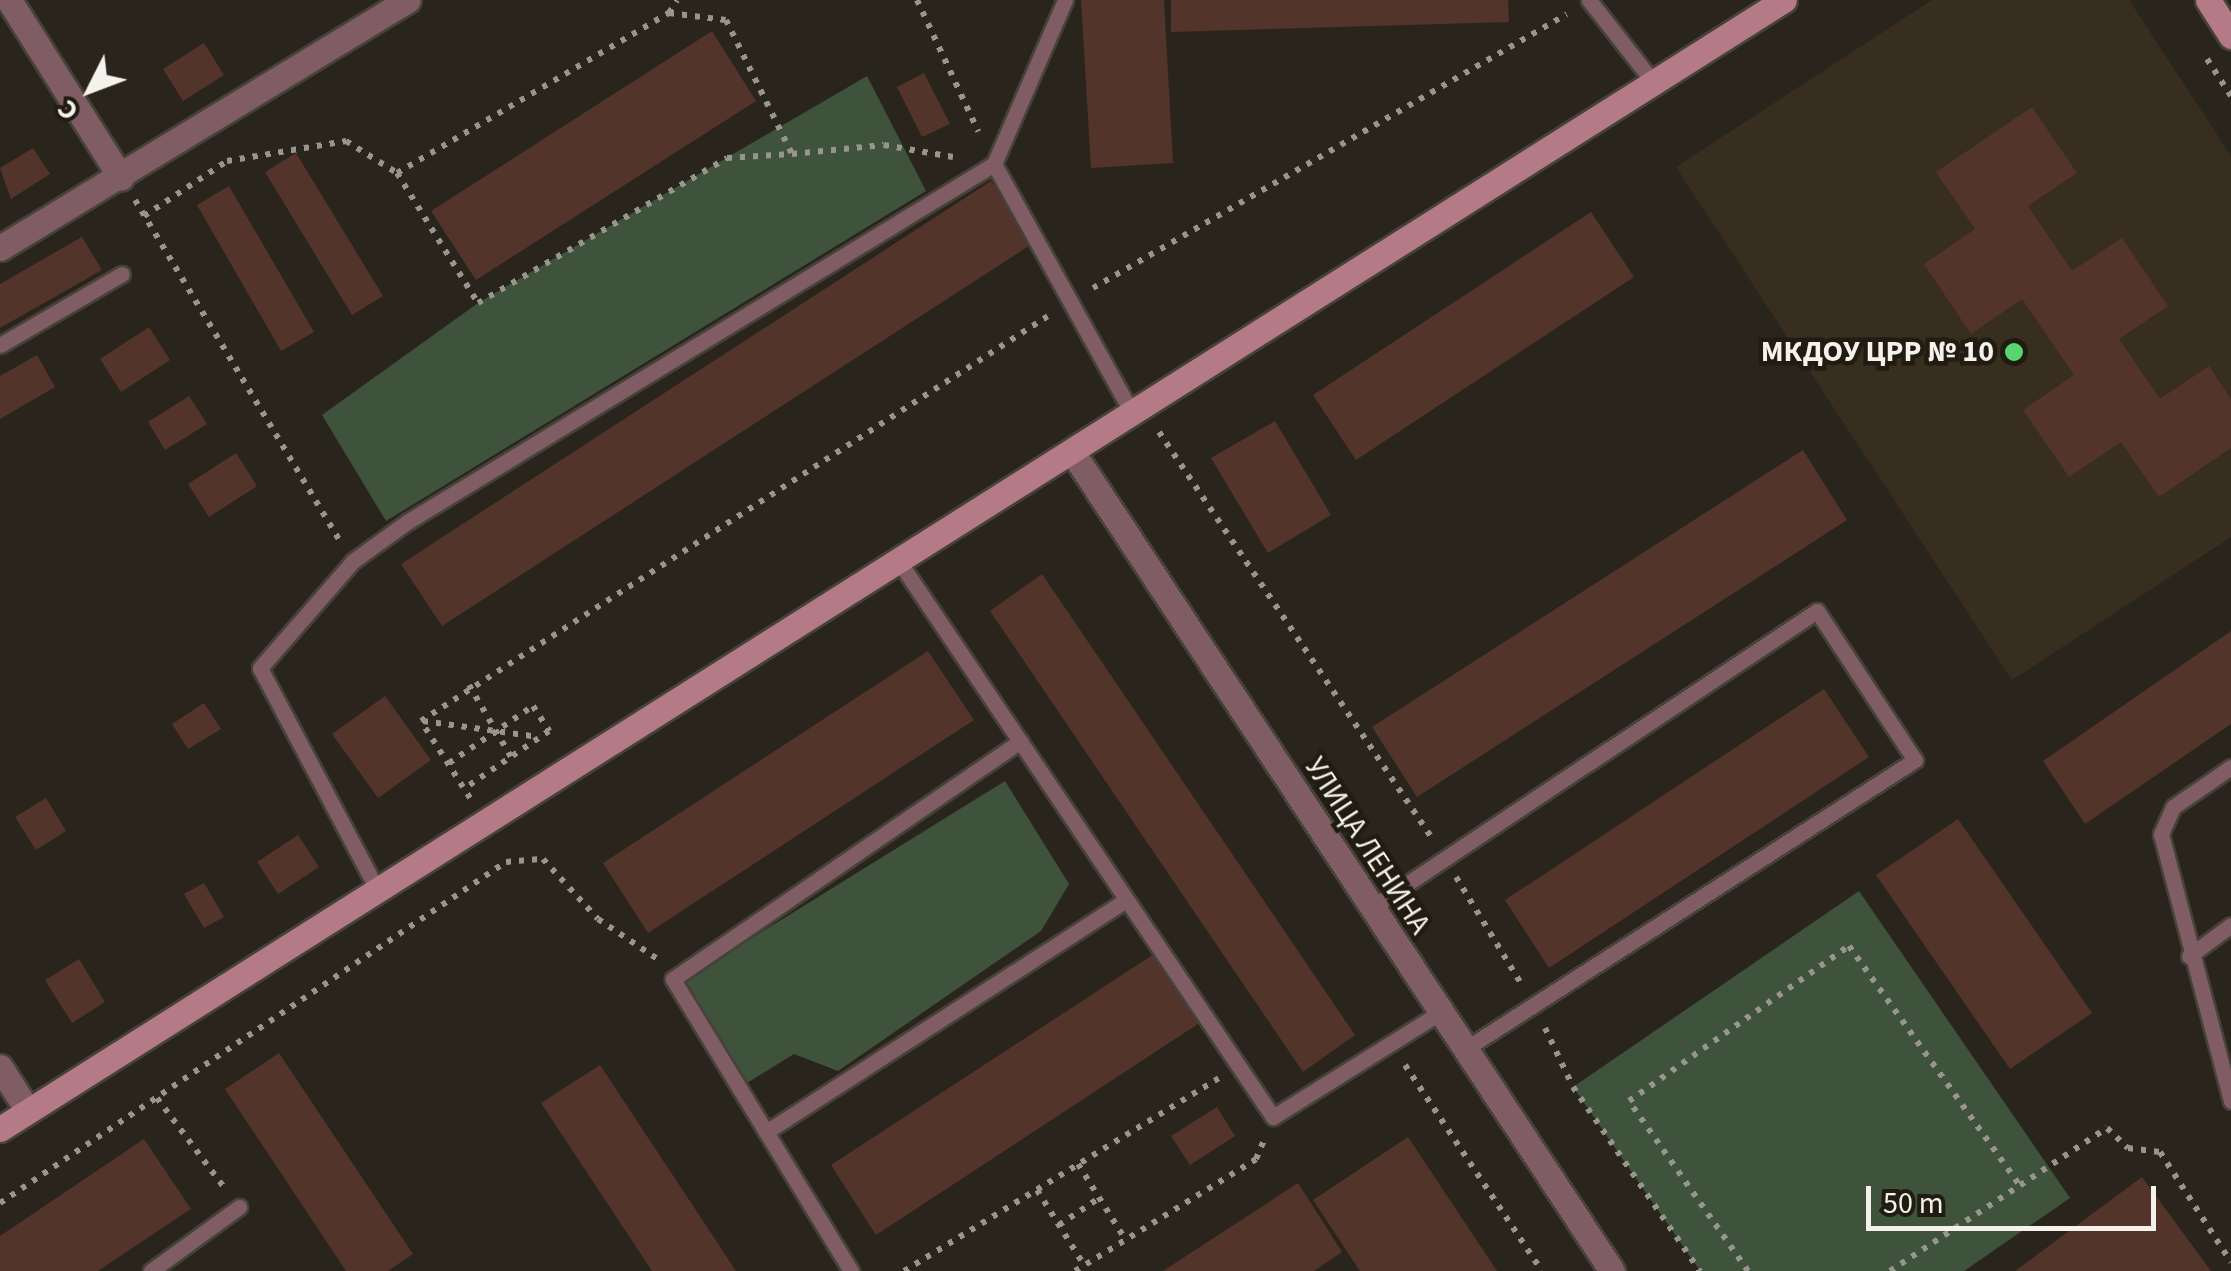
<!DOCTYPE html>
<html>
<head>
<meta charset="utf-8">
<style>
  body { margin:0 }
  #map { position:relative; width:2231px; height:1271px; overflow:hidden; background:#2a251c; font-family:"Source Sans 3",sans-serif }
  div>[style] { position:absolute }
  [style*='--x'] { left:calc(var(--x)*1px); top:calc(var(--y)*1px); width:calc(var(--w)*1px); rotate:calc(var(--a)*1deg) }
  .built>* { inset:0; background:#372e1f }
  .green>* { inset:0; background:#3e523c }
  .building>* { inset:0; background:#52342a }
  .path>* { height:6px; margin-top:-3px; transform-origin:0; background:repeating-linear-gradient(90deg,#98958d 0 5px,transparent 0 13px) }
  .roads { filter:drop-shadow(2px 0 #464239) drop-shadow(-2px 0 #464239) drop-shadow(0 2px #464239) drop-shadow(0 -2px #464239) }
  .lane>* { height:15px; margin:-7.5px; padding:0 7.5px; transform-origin:7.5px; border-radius:7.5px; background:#805c64 }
  .street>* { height:25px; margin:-12.5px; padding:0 12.5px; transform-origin:12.5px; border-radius:12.5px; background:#805c64 }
  .secondary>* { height:25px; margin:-12.5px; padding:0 12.5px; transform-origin:12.5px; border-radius:12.5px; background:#b47b87 }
  .dots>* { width:28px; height:28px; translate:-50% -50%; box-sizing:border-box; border:5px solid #211c12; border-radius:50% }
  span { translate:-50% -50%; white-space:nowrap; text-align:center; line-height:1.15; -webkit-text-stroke:9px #211c12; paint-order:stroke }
  .poi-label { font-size:30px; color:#f5f2ec; font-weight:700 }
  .right { translate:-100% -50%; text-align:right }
  .street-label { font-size:30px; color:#f5f2ec }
  .north { position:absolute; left:40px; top:40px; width:100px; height:100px; -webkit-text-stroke:8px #211c12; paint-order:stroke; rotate:228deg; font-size:28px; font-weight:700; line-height:40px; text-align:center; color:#f5f2ec }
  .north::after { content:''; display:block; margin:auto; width:35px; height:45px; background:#f5f2ec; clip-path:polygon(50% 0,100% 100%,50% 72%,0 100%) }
  .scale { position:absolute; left:1866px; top:1186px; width:290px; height:45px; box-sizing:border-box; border:5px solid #f5f2ec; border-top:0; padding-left:12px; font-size:30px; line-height:35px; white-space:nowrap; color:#f5f2ec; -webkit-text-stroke:8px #211c12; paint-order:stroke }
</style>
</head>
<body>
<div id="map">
  <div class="built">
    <i style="clip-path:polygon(1932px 0,2129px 0,2231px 156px,2231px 537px,2012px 680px,1676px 167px)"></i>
  </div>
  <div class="green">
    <i style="clip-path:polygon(867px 76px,926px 191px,386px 521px,322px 415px,478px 303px)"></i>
    <i style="clip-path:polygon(1005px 781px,1069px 884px,1041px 931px,838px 1071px,794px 1054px,747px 1083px,684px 980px)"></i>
    <i style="clip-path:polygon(1859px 891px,2070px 1198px,1964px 1271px,1700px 1271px,1573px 1087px)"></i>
  </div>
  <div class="building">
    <i style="clip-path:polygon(1081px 0,1164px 0,1173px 163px,1091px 168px)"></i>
    <i style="clip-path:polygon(1171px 0,1508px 0,1509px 22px,1171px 32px)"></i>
    <i style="clip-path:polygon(712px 31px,756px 101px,476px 280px,431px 211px)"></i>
    <i style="clip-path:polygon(204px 43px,224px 75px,183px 101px,163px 69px)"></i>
    <i style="clip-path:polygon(924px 73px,950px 124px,922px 137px,897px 87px)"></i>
    <i style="clip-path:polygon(2032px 107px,2077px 173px,2028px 206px,2072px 271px,2122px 238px,2168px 306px,2119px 339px,2160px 399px,2209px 366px,2231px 399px,2231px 448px,2159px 497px,2121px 442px,2069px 477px,2023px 410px,2074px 375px,2022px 299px,1971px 334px,1924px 264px,1975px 229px,1936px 172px)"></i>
    <i style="clip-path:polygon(33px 148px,50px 174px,11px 199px,0 168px)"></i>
    <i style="clip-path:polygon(296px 153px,383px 296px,352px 315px,265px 172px)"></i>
    <i style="clip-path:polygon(991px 181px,1032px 244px,442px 626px,401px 564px)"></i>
    <i style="clip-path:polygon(229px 186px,314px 332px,281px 351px,197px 205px)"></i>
    <i style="clip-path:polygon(1591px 212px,1634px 277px,1356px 460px,1313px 395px)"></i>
    <i style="clip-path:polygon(82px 237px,102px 270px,0 328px,0 284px)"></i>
    <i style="clip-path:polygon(149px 327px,170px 360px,121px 392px,100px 359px)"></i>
    <i style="clip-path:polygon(37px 355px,55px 387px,0 419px,0 376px)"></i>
    <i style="clip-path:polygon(189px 396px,207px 424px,165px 450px,148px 422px)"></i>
    <i style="clip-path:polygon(1275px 421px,1331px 515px,1268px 553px,1211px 458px)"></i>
    <i style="clip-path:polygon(1803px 450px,1847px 520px,1417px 797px,1372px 727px)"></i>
    <i style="clip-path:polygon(236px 453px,257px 486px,209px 517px,188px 484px)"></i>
    <i style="clip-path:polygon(1042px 574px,1355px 1035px,1303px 1072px,990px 611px)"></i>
    <i style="clip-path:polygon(2231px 631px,2231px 724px,2085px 824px,2043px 761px)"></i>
    <i style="clip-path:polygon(928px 651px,974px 720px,648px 933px,603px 863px)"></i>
    <i style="clip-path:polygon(1824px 689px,1869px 757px,1549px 968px,1505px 900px)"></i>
    <i style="clip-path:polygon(385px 696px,431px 760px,378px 798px,332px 734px)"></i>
    <i style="clip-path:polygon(204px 703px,221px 729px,188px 749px,172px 724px)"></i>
    <i style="clip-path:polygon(46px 798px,66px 831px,36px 850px,15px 817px)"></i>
    <i style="clip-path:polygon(1958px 819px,2092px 1013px,2010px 1069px,1876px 875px)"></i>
    <i style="clip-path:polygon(298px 835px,319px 867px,278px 894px,257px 862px)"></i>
    <i style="clip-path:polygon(204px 883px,224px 917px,204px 928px,184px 894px)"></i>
    <i style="clip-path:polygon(1157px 952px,1201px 1022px,876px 1235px,831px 1165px)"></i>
    <i style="clip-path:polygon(79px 959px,105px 1002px,72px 1023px,45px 980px)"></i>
    <i style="clip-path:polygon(279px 1053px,413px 1254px,388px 1271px,346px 1271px,225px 1089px)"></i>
    <i style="clip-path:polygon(600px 1065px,736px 1271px,652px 1271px,541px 1103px)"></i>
    <i style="clip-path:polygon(1217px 1107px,1235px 1136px,1190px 1165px,1171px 1136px)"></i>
    <i style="clip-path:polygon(1408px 1137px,1497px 1271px,1360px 1271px,1313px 1200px)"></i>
    <i style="clip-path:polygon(144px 1139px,191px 1209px,98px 1271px,0 1271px,0 1236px)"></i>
    <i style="clip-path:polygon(2142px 1177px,2211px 1271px,2015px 1271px)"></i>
    <i style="clip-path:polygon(1298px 1183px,1342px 1252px,1314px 1271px,1163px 1271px)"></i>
  </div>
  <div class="path">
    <i style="--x:917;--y:0;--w:145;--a:65"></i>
    <i style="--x:669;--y:13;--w:57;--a:7"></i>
    <i style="--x:726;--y:20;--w:149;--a:63.8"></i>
    <i style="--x:792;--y:154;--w:92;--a:-5.6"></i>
    <i style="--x:884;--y:145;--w:70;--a:9.9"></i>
    <i style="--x:2207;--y:59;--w:44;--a:57"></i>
    <i style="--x:397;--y:173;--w:316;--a:-30.5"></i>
    <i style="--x:669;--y:13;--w:15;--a:-58"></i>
    <i style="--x:135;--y:200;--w:398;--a:59"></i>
    <i style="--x:144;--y:216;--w:100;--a:-33.5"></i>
    <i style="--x:227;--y:161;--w:121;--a:-9.5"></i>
    <i style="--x:346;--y:141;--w:60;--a:32.1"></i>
    <i style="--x:397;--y:173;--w:153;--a:58.1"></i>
    <i style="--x:478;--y:303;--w:288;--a:-30.2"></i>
    <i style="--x:727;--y:158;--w:65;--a:-3.5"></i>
    <i style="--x:1093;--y:288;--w:547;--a:-30.03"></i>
    <i style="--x:1159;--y:432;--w:488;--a:56.1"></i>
    <i style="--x:469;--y:685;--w:83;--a:59.7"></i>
    <i style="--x:423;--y:721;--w:117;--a:7.9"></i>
    <i style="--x:449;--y:763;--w:102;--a:-34.2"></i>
    <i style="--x:533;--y:706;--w:30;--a:57"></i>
    <i style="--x:549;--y:731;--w:102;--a:145.8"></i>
    <i style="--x:470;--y:798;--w:91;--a:-122.5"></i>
    <i style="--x:421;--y:721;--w:746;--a:-32.86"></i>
    <i style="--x:1456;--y:877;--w:123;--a:58.6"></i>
    <i style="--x:1545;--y:1028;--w:65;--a:64.6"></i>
    <i style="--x:1573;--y:1087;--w:224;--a:55.4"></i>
    <i style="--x:1405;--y:1065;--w:247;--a:56.4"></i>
    <i style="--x:157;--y:1098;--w:110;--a:53.1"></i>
    <i style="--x:1078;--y:1164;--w:89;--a:57.9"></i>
    <i style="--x:1037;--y:1190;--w:89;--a:57.9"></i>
    <i style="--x:0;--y:1203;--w:610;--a:-33.98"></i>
    <i style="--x:506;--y:862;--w:37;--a:-5"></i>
    <i style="--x:543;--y:859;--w:81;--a:47.5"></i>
    <i style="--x:598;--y:919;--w:73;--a:33.9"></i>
    <i style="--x:1059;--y:1225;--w:48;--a:-34"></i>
    <i style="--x:904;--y:1271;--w:369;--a:-31.5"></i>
    <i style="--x:1075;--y:1271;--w:213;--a:-31.7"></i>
    <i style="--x:1256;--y:1159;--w:21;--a:-67"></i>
    <i style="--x:1748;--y:1271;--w:208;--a:-125"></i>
    <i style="--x:1629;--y:1101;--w:269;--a:-35.2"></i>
    <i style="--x:1849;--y:946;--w:291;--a:54.5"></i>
    <i style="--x:1890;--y:1271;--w:260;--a:-33.4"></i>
    <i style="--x:2107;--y:1128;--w:29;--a:44"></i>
    <i style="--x:2128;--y:1148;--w:32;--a:7"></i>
    <i style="--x:2160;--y:1152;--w:131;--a:57.2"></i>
  </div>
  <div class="roads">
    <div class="lane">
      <i style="--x:1589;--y:0;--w:105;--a:51.9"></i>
      <i style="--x:994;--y:164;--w:179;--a:-66.6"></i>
      <i style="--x:0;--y:345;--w:141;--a:-30.2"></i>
      <i style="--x:900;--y:563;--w:668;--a:56.05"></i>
      <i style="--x:1273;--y:1117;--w:195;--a:-32"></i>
      <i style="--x:2231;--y:767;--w:70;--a:145.4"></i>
      <i style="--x:2173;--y:807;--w:30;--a:114"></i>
      <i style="--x:2161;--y:834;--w:276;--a:75.3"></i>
      <i style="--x:378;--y:891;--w:252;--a:-117.9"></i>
      <i style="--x:260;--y:668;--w:142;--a:-49"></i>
      <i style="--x:353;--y:561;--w:67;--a:-35.8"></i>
      <i style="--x:407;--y:522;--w:688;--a:-31.38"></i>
      <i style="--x:994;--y:164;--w:287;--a:61"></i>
      <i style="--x:1369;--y:909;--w:538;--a:-33.63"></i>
      <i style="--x:1817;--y:611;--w:178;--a:56.7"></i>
      <i style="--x:1915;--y:760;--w:538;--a:147.28"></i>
      <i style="--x:2189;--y:956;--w:52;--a:-36.4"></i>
      <i style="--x:766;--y:1132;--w:426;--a:-32.8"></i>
      <i style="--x:151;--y:1271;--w:109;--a:-36"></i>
      <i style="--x:851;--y:1271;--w:342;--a:-121.4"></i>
      <i style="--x:673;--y:979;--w:421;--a:-34.4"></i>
    </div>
    <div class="street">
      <i style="--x:9;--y:0;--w:210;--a:57.8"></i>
      <i style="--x:0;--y:248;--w:477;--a:-31.3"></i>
      <i style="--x:1073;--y:453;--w:980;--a:56.62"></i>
      <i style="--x:0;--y:1067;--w:52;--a:57.5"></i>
    </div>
    <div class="secondary">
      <i style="--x:2208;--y:0;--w:43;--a:57.4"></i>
      <i style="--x:0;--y:1129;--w:2111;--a:-32.33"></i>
    </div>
  </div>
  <div class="dots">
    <i style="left:2014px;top:352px;background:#58d570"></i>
  </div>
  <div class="poi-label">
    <span class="right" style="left:1994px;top:352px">МКДОУ ЦРР № 10</span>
  </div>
  <div class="street-label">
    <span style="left:1367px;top:846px;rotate:57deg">УЛИЦА ЛЕНИНА</span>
  </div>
  <div class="north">С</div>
  <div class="scale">50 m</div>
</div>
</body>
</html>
